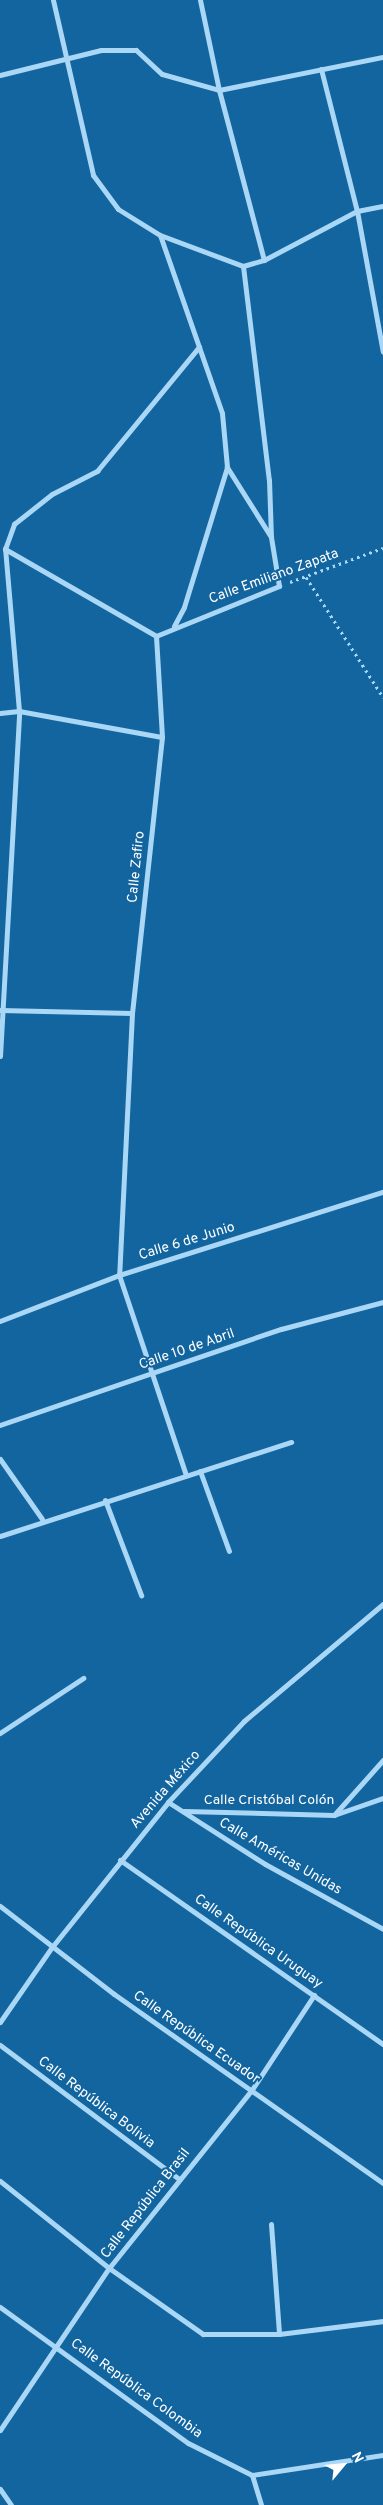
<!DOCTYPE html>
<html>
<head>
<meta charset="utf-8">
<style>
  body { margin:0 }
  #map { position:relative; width:383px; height:2505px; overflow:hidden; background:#12659f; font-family:Overpass,sans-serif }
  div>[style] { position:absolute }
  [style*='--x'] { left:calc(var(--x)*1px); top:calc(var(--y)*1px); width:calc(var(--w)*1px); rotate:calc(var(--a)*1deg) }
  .path>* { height:3px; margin-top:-1.5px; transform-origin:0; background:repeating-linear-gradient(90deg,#a9d7f5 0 2.5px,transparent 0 6.5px) }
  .minor>* { height:5px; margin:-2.5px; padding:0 2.5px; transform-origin:2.5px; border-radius:2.5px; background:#a9d7f5 }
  span { translate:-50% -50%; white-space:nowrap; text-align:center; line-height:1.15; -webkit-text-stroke:4px #12659f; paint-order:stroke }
  .street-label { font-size:14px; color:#fff }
  .north { position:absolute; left:318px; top:2440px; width:50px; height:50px; -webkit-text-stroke:4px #12659f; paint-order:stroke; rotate:62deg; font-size:14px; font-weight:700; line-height:20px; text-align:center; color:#fff }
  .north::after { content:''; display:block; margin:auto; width:18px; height:22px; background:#fff; clip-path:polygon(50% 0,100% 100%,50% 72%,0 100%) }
</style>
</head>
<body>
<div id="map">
  <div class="path">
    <i style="--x:306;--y:577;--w:143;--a:57.3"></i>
    <i style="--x:290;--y:582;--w:99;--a:-20.1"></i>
  </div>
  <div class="minor">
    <i style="--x:53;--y:0;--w:180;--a:77.1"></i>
    <i style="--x:93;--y:175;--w:42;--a:53.7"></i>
    <i style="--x:118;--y:209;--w:49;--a:31.8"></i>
    <i style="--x:160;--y:235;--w:89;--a:20.5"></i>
    <i style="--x:243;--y:266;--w:22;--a:-16"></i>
    <i style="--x:264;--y:260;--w:105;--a:-27.8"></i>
    <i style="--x:357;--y:211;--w:26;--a:-11"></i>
    <i style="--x:200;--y:0;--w:92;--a:78.1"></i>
    <i style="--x:219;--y:90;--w:176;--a:75.2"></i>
    <i style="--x:321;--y:69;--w:146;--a:75.8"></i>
    <i style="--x:357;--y:211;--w:143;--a:79.6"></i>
    <i style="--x:0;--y:75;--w:104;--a:-13.9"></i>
    <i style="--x:101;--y:50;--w:35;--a:0"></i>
    <i style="--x:136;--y:50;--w:35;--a:43"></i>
    <i style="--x:162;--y:74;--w:59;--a:15.7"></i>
    <i style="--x:219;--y:90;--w:167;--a:-11.4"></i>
    <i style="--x:243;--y:266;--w:216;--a:83.1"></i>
    <i style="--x:269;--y:480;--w:57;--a:88"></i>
    <i style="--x:5;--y:549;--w:174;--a:29.9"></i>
    <i style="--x:174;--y:626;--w:21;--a:-62"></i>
    <i style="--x:184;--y:607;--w:146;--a:-72.9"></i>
    <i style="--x:156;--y:636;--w:101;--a:86.6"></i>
    <i style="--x:162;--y:737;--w:278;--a:96.2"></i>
    <i style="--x:132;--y:1013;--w:262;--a:92.8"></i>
    <i style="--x:119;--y:1275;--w:211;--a:71.5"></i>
    <i style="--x:156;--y:636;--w:133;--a:-22.1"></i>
    <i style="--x:279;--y:586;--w:50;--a:-99.3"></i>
    <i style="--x:271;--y:537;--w:83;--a:-122.2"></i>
    <i style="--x:227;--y:467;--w:54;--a:-95.3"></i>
    <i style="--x:222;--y:413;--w:188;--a:-109.2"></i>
    <i style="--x:0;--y:713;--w:19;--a:-6"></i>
    <i style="--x:19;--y:711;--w:145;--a:10.3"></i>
    <i style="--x:0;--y:1010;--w:132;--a:1.3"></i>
    <i style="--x:0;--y:1056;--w:346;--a:-86.8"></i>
    <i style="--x:19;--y:711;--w:163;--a:-94.9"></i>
    <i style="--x:5;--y:549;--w:27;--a:-70"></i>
    <i style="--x:14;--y:524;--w:48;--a:-38.3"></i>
    <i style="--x:52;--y:494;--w:51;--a:-27.1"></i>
    <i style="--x:97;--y:471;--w:161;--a:-50.6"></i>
    <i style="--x:0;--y:1321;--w:128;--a:-21.1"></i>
    <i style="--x:119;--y:1275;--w:277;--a:-17.5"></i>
    <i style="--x:0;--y:1425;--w:297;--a:-18.9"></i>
    <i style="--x:281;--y:1329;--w:106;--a:-14.8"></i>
    <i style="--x:0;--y:1459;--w:73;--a:55"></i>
    <i style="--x:200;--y:1471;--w:85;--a:70.1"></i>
    <i style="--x:105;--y:1500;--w:102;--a:69.2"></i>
    <i style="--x:0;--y:1536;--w:306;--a:-17.9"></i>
    <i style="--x:0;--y:1733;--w:100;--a:-33.5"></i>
    <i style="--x:168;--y:1802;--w:115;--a:32.6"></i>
    <i style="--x:265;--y:1864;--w:135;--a:28.8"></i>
    <i style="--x:184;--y:1811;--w:150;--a:1.5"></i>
    <i style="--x:334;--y:1815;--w:52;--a:-19.1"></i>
    <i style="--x:334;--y:1815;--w:74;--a:-48.3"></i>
    <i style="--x:120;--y:1860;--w:321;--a:35"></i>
    <i style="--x:0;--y:1906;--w:144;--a:37.7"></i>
    <i style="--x:114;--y:1994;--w:329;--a:35.1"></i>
    <i style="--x:0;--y:2022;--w:91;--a:-55.3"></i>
    <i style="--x:52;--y:1947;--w:186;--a:-51.3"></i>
    <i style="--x:168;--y:1802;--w:111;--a:-46.8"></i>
    <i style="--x:244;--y:1721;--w:182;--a:-40.1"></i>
    <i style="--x:0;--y:2045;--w:224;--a:36.8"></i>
    <i style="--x:0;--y:2181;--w:139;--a:38.6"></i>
    <i style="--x:109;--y:2268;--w:115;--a:35.1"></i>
    <i style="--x:203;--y:2334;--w:76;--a:0"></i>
    <i style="--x:279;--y:2334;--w:105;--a:-7.1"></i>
    <i style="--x:271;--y:2224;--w:110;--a:85.8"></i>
    <i style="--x:0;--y:2307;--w:232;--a:35.9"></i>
    <i style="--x:188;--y:2443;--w:72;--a:26.6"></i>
    <i style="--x:252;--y:2475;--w:133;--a:-8.7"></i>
    <i style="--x:0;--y:2430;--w:195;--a:-56.1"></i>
    <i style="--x:109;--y:2268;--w:227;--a:-51.3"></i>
    <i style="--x:251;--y:2091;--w:115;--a:-56.7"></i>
    <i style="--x:252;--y:2475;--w:31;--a:73"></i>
    <i style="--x:0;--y:2489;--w:19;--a:55"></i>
  </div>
  <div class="street-label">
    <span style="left:274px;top:577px;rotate:-20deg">Calle Emiliano Zapata</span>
    <span style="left:137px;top:867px;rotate:-84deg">Calle Zafiro</span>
    <span style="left:187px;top:1242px;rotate:-17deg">Calle 6 de Junio</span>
    <span style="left:187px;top:1350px;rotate:-19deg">Calle 10 de Abril</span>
    <span style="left:166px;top:1790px;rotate:-49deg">Avenida México</span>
    <span style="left:269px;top:1801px">Calle Cristóbal Colón</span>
    <span style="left:280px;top:1857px;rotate:30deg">Calle Américas Unidas</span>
    <span style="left:258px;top:1942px;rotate:35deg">Calle República Uruguay</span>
    <span style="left:196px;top:2038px;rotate:35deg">Calle República Ecuador</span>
    <span style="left:96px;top:2103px;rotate:37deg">Calle República Bolivia</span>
    <span style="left:146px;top:2204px;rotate:-52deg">Calle República Brasil</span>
    <span style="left:136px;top:2389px;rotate:36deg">Calle República Colombia</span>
  </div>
  <div class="north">N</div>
</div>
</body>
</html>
